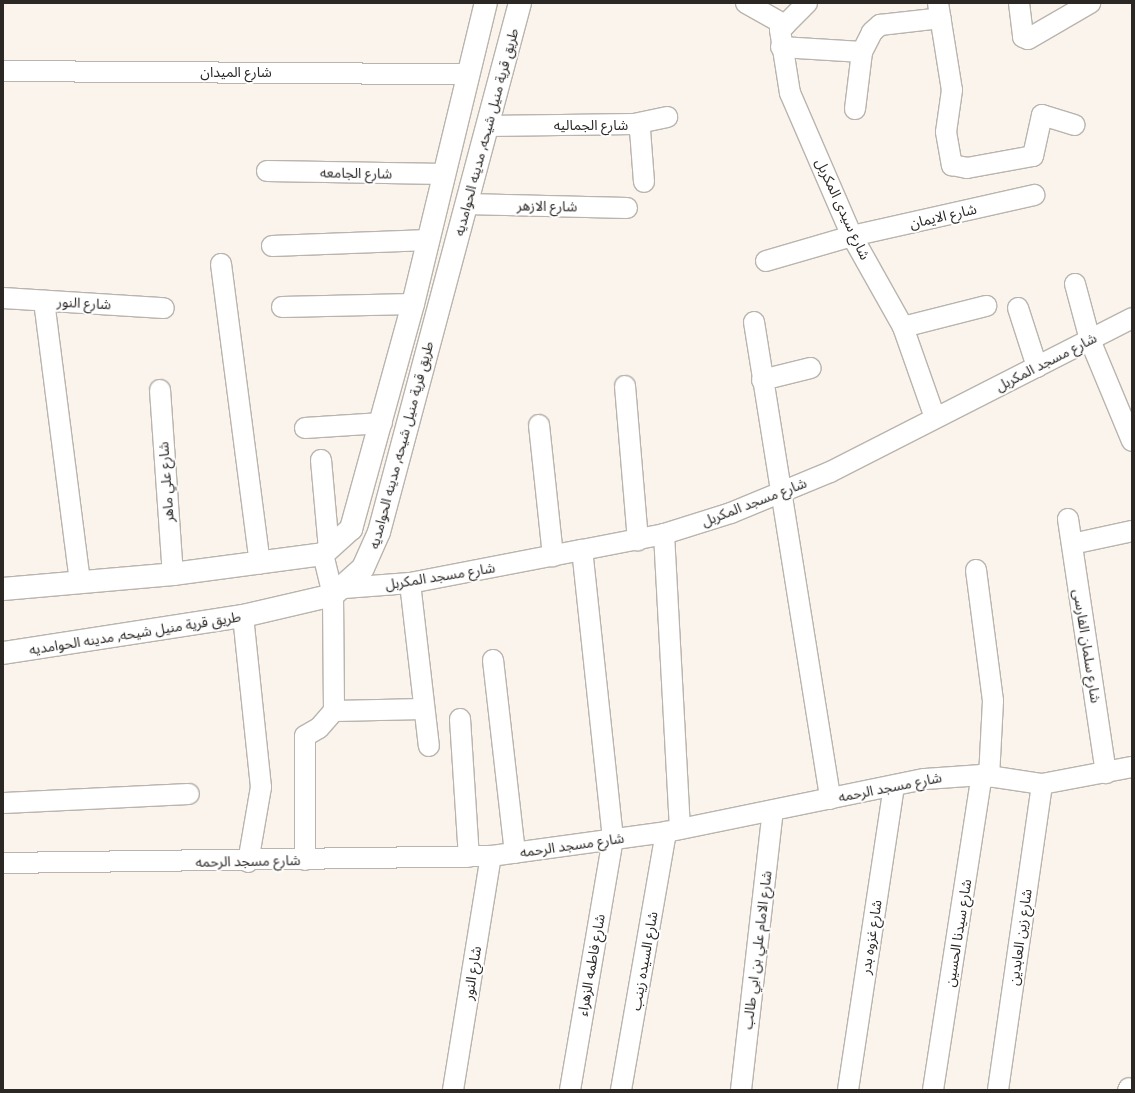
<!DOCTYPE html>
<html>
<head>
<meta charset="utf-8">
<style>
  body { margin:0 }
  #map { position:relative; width:1135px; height:1093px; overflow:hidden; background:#faf4ed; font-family:Roboto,"Noto Sans Arabic",sans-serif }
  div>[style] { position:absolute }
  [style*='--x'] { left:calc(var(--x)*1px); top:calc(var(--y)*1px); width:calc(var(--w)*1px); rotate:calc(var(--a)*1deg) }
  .roads { filter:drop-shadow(1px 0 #b9b4ad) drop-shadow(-1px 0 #b9b4ad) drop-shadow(0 1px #b9b4ad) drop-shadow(0 -1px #b9b4ad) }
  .minor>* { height:20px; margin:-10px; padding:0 10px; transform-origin:10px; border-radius:10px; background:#fff }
  .secondary>* { height:22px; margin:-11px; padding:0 11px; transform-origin:11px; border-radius:11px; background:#fff }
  span { translate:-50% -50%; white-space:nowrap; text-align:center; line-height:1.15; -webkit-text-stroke:4px #fff; paint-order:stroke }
  .street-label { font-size:14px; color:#2a2725 }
  .frame { position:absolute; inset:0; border:4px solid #2a2725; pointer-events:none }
</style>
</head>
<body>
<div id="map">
  <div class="roads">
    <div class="minor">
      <i style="--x:746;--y:3;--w:45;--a:29.4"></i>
      <i style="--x:807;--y:3;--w:38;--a:135"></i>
      <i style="--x:780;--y:30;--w:64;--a:81"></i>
      <i style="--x:790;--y:93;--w:156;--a:66.6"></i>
      <i style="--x:852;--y:236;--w:104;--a:60.7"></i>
      <i style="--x:903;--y:327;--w:96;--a:70.6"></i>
      <i style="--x:938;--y:3;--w:88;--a:80.9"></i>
      <i style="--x:952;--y:90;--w:42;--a:98.1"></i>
      <i style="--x:946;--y:132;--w:34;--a:80"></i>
      <i style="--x:952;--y:165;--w:15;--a:11"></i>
      <i style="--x:967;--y:168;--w:67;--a:-10.3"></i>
      <i style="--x:1033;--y:156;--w:42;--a:-77.6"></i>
      <i style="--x:1042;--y:115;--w:34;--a:17"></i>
      <i style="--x:1019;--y:3;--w:34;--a:83"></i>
      <i style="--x:1023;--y:37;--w:5;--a:22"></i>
      <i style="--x:1028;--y:39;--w:72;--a:-30.1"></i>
      <i style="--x:781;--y:47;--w:81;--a:3.5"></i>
      <i style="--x:3;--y:71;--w:465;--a:0.4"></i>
      <i style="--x:855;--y:109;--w:57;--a:-83"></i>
      <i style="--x:862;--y:52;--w:22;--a:-63"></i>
      <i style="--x:872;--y:32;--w:11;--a:-41"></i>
      <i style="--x:880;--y:25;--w:61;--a:-6.5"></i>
      <i style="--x:634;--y:124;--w:34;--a:-12"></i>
      <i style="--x:487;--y:126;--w:147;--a:-0.8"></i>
      <i style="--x:634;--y:124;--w:8;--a:45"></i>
      <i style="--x:640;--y:130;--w:52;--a:85.6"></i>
      <i style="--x:267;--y:171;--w:178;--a:1"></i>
      <i style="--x:466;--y:204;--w:161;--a:1.4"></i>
      <i style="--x:272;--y:246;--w:157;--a:-2.2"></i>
      <i style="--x:766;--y:261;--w:90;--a:-16.2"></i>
      <i style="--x:852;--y:236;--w:187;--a:-12.7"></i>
      <i style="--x:221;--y:264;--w:302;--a:82.6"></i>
      <i style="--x:1075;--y:284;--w:58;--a:75"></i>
      <i style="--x:1090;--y:340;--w:109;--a:67.4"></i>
      <i style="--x:3;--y:298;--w:161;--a:3.6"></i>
      <i style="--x:44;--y:301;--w:283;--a:82.7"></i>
      <i style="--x:282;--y:307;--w:131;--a:-1.3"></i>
      <i style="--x:1018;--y:308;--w:62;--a:72.1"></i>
      <i style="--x:754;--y:322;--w:483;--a:80.9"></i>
      <i style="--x:903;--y:327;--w:86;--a:-14.2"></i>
      <i style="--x:762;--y:380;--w:50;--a:-13.8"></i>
      <i style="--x:625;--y:386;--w:155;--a:85.2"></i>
      <i style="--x:160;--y:390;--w:184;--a:86"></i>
      <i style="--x:539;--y:425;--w:132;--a:83.9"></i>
      <i style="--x:305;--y:428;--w:77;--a:-3.7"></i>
      <i style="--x:321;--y:460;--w:89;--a:84.9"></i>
      <i style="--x:1068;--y:519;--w:257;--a:81.5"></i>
      <i style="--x:664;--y:534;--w:295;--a:86.9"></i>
      <i style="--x:1072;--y:544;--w:61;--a:-12.2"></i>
      <i style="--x:323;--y:554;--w:42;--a:76.3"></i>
      <i style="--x:333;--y:595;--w:116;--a:89.5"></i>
      <i style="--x:976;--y:570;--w:132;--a:82.6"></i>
      <i style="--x:993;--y:701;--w:76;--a:93"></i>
      <i style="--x:410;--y:583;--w:164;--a:83.4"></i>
      <i style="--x:344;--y:588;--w:66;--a:-4.3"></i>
      <i style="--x:410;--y:583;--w:175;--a:-10.9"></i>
      <i style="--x:582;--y:550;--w:84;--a:-11"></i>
      <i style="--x:664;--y:534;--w:70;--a:-17.4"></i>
      <i style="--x:731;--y:513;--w:107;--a:-22.5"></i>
      <i style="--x:830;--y:472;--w:339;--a:-27"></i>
      <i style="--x:243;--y:616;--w:172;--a:84"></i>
      <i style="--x:261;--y:787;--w:76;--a:99.8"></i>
      <i style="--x:493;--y:660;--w:194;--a:83.5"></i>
      <i style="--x:460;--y:719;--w:138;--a:86.3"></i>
      <i style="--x:3;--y:803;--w:186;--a:-2.8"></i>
      <i style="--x:305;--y:860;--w:124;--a:-90"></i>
      <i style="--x:305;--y:736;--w:16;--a:-30"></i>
      <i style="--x:319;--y:728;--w:23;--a:-49"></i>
      <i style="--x:334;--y:711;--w:90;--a:-1.3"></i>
      <i style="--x:3;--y:863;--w:488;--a:-0.8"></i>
      <i style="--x:491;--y:856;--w:177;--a:-7.8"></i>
      <i style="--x:666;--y:832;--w:264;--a:-11.6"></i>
      <i style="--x:925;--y:779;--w:57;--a:-4"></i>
      <i style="--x:982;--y:775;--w:61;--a:8.5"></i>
      <i style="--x:1042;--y:784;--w:92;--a:-10.7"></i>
      <i style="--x:453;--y:1090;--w:237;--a:-80.8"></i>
      <i style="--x:570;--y:1090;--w:255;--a:-80.3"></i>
      <i style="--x:613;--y:839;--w:291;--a:-96.1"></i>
      <i style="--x:621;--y:1090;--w:262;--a:-80.1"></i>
      <i style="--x:741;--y:1090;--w:281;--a:-83.5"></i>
      <i style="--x:848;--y:1090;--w:308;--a:-81.4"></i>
      <i style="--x:933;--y:1090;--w:319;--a:-81.2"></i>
      <i style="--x:998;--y:1090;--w:309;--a:-81.8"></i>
      <i style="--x:1128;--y:1090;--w:2;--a:-63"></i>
    </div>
    <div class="secondary">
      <i style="--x:3;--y:589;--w:171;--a:-5"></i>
      <i style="--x:173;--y:574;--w:151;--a:-7.6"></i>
      <i style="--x:323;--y:554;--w:38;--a:-42"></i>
      <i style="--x:351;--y:529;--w:233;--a:-74.6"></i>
      <i style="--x:413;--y:304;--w:310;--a:-76.4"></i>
      <i style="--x:3;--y:653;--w:243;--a:-8.8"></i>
      <i style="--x:243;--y:616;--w:92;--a:-13.1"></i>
      <i style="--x:333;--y:595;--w:40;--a:-42"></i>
      <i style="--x:363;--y:568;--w:39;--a:-66"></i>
      <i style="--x:379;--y:532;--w:547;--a:-75.08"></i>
    </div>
  </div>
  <div class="street-label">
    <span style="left:236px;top:72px">شارع الميدان</span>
    <span style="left:591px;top:125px">شارع الجماليه</span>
    <span style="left:486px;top:132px;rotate:-75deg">طريق قرية منيل شيحه, مدينه الحوامديه</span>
    <span style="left:356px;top:173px;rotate:1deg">شارع الجامعه</span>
    <span style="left:547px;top:206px;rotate:1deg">شارع الازهر</span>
    <span style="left:843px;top:209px;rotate:65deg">شارع سيدى المكربل</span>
    <span style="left:943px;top:216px;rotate:-13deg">شارع الايمان</span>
    <span style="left:84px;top:303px;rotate:3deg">شارع النور</span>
    <span style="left:1046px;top:362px;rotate:-27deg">شارع مسجد المكربل</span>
    <span style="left:401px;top:445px;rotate:-75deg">طريق قرية منيل شيحه, مدينه الحوامديه</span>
    <span style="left:166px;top:482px;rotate:-94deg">شارع علي ماهر</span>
    <span style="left:754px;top:502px;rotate:-21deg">شارع مسجد المكربل</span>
    <span style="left:440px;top:576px;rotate:-9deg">شارع مسجد المكربل</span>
    <span style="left:135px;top:633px;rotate:-9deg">طريق قرية منيل شيحه, مدينه الحوامديه</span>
    <span style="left:1087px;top:646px;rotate:81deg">شارع سلمان الفارسى</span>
    <span style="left:890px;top:787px;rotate:-11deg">شارع مسجد الرحمه</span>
    <span style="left:572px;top:845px;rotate:-8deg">شارع مسجد الرحمه</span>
    <span style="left:248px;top:861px;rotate:-1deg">شارع مسجد الرحمه</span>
    <span style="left:958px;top:933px;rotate:-81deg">شارع سيدنا الحسين</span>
    <span style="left:871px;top:937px;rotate:-81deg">شارع غزوه بدر</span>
    <span style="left:1020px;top:937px;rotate:-82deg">شارع زين العابدين</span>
    <span style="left:757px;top:950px;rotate:-83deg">شارع الامام علي بن ابي طالب</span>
    <span style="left:644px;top:961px;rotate:-80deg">شارع السيده زينب</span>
    <span style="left:591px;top:965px;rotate:-80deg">شارع فاطمه الزهراء</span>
    <span style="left:472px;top:973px;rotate:-81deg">شارع النور</span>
  </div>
  <div class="frame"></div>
</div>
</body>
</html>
